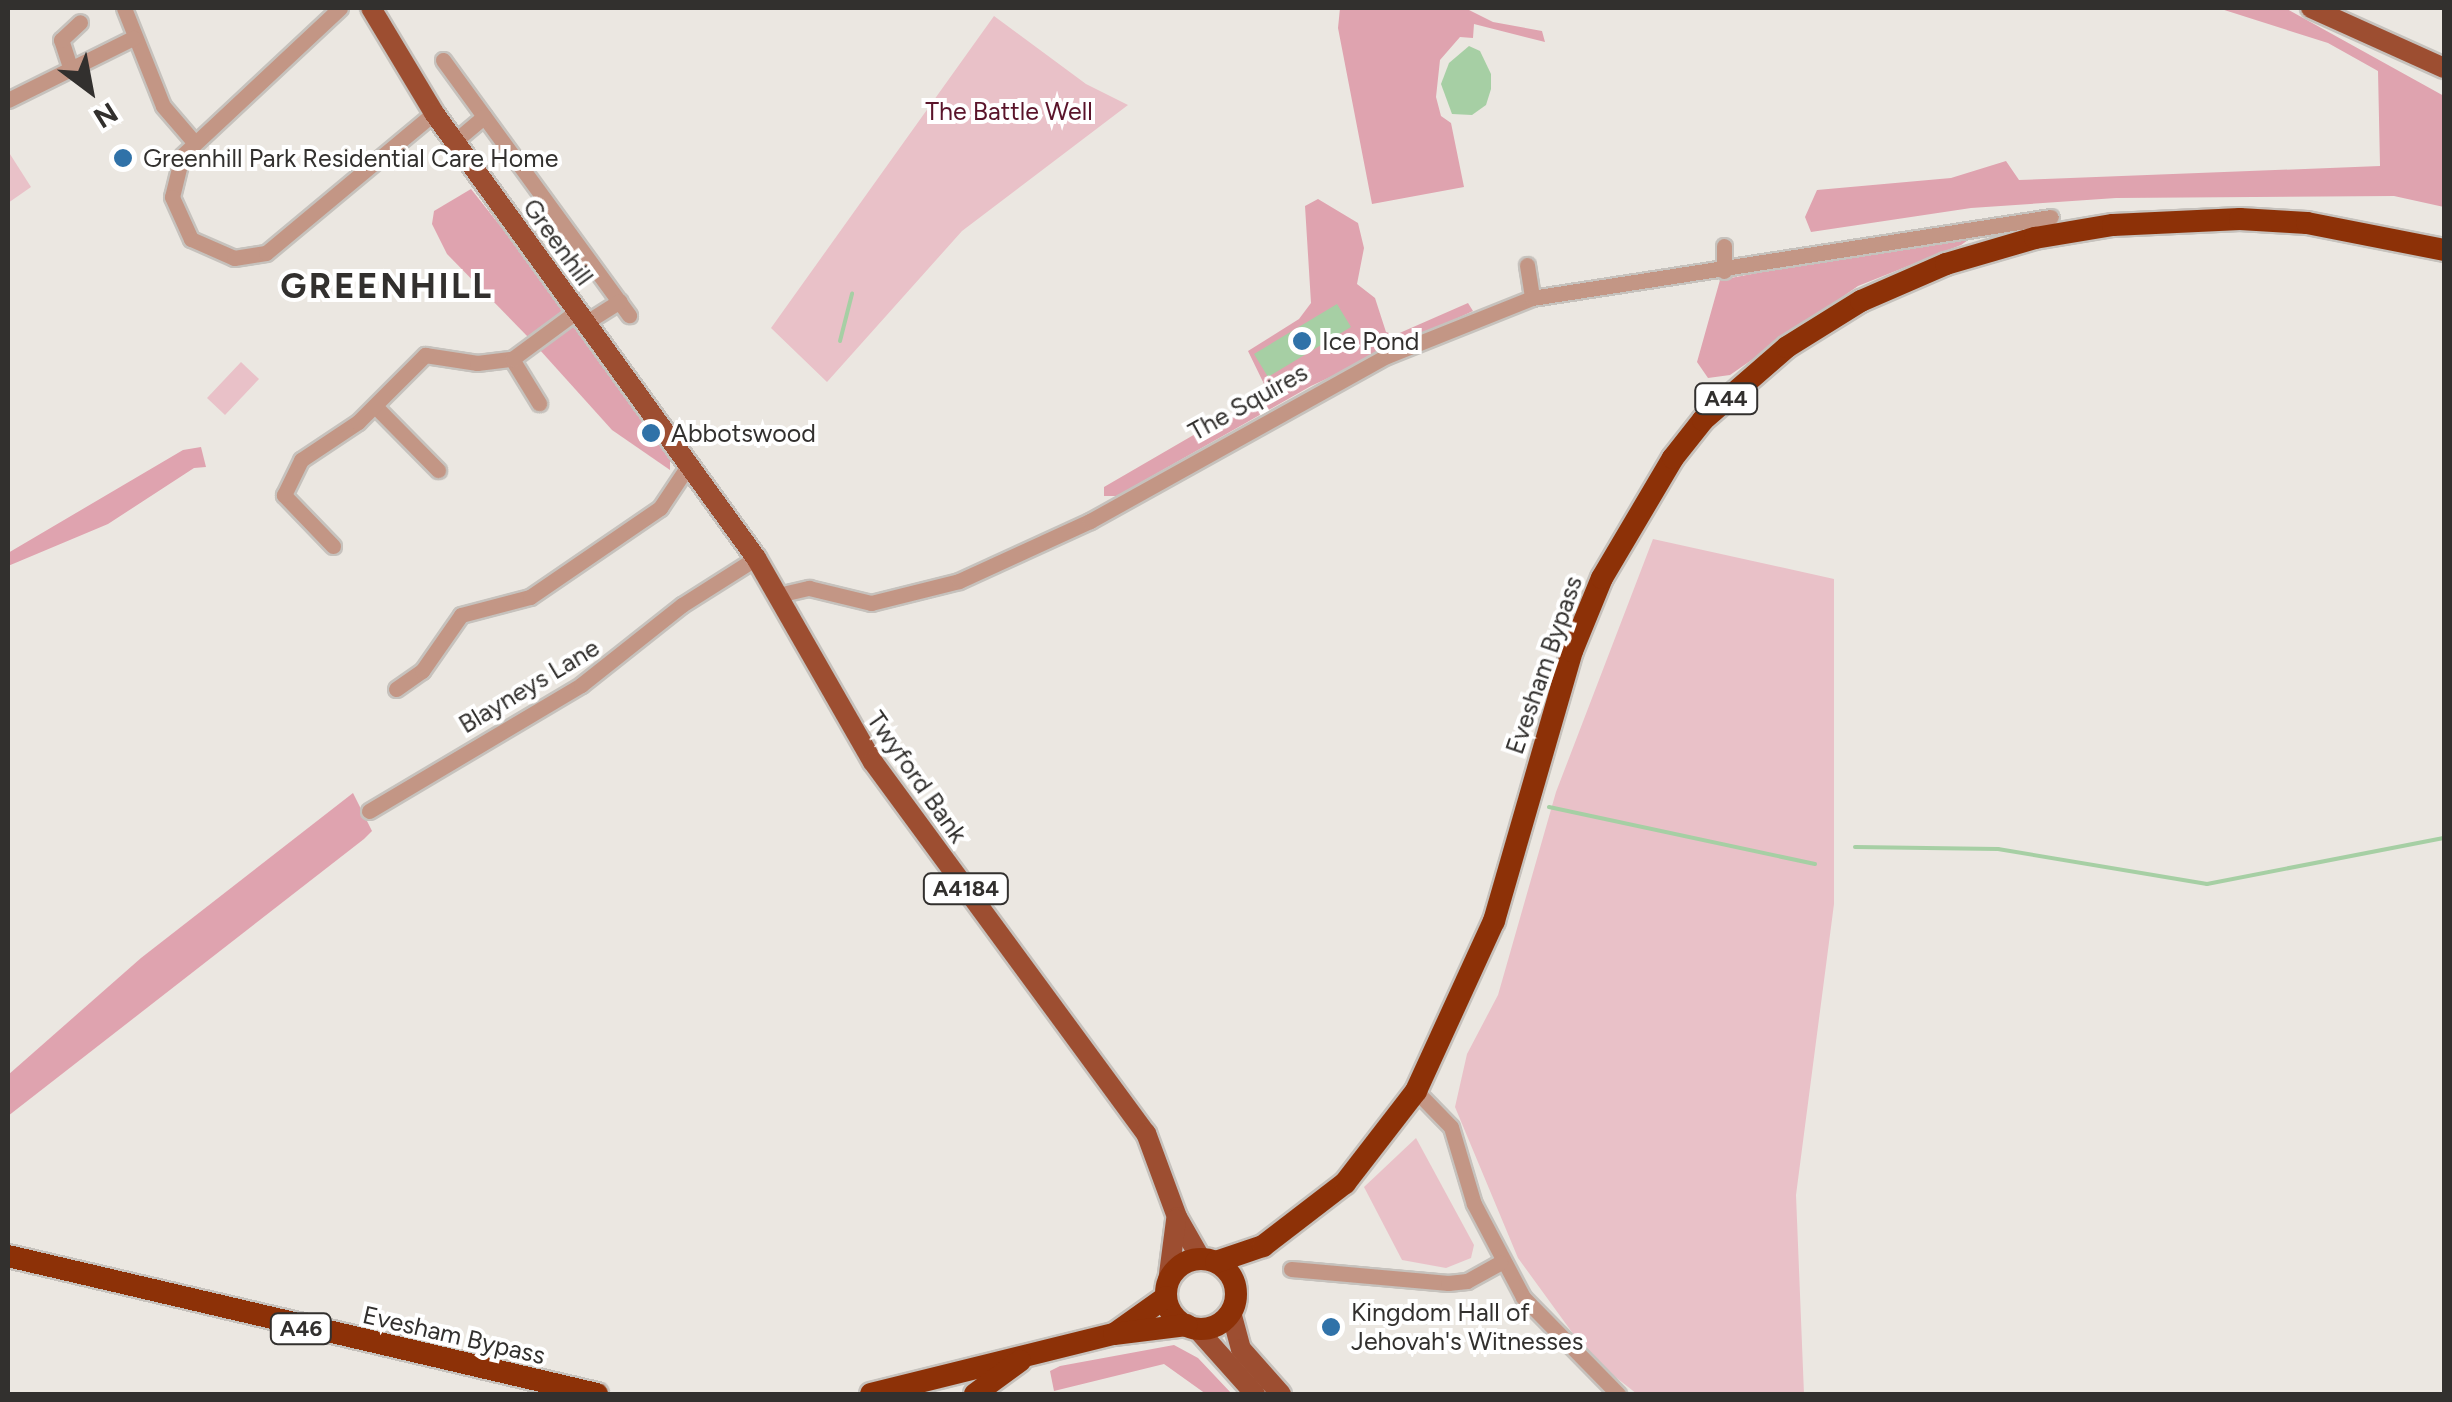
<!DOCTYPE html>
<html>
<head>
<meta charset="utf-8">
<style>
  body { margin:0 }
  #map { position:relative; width:2452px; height:1402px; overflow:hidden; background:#ebe7e1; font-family:Figtree,sans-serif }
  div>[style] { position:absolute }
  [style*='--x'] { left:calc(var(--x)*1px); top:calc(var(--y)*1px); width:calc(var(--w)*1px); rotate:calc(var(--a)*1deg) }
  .green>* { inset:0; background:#e9c1c8 }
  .forest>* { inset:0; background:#dfa3af }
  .water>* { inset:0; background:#a6cfa4 }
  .stream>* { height:4px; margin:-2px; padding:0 2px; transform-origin:2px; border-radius:2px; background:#a6cfa4 }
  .roads { filter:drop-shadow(2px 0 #c6c2bd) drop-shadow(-2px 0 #c6c2bd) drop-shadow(0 2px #c6c2bd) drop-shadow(0 -2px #c6c2bd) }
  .minor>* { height:15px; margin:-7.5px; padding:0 7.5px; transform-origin:7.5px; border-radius:7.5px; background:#c39685 }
  .major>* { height:20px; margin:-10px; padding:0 10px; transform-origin:10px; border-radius:10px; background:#9d4e31 }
  .highway>* { height:22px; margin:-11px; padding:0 11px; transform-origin:11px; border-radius:11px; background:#8d3107 }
  .highway>.ring { margin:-11px; padding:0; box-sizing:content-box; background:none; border:22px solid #8d3107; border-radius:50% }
  .dots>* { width:28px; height:28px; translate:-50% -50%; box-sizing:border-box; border:5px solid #fff; border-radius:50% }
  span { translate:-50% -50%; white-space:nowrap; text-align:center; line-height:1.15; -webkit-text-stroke:8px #fff; paint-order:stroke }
  .shield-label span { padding:2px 8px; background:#fff; border:2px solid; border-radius:8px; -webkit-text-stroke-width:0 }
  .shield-label { font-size:22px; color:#32302e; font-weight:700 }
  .park-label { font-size:25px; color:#5a142a }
  .poi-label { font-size:25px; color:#32302e }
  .left { translate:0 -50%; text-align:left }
  .street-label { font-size:25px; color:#32302e }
  .district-label { font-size:35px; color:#32302e; font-weight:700; letter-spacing:2.5px }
  .frame { position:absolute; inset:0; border:10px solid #32302e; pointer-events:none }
  .north { position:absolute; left:40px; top:40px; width:100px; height:100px; -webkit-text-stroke:8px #fff; paint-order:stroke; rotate:148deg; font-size:28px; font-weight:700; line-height:40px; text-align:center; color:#32302e }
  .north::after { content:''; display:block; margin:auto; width:35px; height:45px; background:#32302e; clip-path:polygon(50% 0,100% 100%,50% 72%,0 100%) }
</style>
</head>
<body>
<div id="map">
  <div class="green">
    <i style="clip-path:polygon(994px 16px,1086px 84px,1128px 105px,962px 231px,827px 382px,771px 328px)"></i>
    <i style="clip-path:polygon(8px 151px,31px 187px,8px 203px)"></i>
    <i style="clip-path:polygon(241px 362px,259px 379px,225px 415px,207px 398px)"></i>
    <i style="clip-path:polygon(1653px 539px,1834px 579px,1834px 904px,1796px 1195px,1804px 1394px,1637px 1394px,1590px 1357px,1518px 1258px,1455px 1107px,1467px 1054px,1498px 995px,1556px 792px)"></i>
    <i style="clip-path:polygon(1416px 1138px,1474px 1245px,1471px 1258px,1446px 1268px,1402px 1260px,1364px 1187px)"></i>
  </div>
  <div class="forest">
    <i style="clip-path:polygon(1340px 8px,1465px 8px,1493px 22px,1542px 31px,1545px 42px,1474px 24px,1473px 38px,1460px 37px,1440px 60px,1436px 97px,1441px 116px,1451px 123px,1464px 187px,1372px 204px,1338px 28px)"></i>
    <i style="clip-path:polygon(2218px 8px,2285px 8px,2444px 96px,2444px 207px,2394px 196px,2116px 198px,1971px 208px,1811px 232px,1805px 217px,1817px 190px,1951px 178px,2006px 161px,2019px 180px,2380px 166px,2378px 71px,2328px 43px)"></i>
    <i style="clip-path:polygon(471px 189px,567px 310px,529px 338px,447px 254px,432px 224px,434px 211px)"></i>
    <i style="clip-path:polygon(1318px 199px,1358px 223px,1364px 248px,1357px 284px,1375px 298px,1386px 332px,1395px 335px,1468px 303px,1473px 311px,1311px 386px,1117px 496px,1104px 496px,1104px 487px,1259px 397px,1265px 386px,1248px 351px,1299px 319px,1311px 303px,1305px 206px)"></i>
    <i style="clip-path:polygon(1981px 231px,1961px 245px,1858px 286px,1730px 375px,1708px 378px,1697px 362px,1720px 280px)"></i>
    <i style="clip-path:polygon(575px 323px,670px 452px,670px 470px,612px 430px,539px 349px)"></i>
    <i style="clip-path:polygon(201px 447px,206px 467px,194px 468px,108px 524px,8px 566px,8px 553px,183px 450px)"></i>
    <i style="clip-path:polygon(353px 793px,372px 831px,364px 839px,8px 1116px,8px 1075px,141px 958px)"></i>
    <i style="clip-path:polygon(1174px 1345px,1198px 1358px,1232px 1394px,1206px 1394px,1164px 1364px,1054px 1391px,1050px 1371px,1060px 1366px)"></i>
  </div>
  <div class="water">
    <i style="clip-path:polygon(1469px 46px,1480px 51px,1491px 74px,1491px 89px,1486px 105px,1472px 115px,1452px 114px,1441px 84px,1449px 63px)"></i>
    <i style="clip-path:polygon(1337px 304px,1351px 327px,1268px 377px,1254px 354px)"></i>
  </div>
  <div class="stream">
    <i style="--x:840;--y:341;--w:49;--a:-75.7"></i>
    <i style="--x:1549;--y:807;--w:272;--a:12.1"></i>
    <i style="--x:1855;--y:847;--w:143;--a:0.8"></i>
    <i style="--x:1998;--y:849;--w:212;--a:9.5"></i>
    <i style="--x:2207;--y:884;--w:241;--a:-11"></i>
  </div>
  <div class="roads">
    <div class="minor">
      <i style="--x:124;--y:8;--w:105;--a:68.3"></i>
      <i style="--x:163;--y:106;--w:48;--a:49.3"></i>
      <i style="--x:340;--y:8;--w:216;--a:136.9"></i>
      <i style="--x:182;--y:156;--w:42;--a:103.7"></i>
      <i style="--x:172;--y:197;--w:46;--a:65.7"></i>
      <i style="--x:191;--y:239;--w:47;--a:23.8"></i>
      <i style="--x:234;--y:258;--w:32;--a:-9"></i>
      <i style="--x:266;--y:253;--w:219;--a:-39.8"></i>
      <i style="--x:443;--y:60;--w:316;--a:53.9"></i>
      <i style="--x:71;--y:70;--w:32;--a:-108"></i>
      <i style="--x:61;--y:40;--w:26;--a:-43"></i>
      <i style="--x:8;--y:100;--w:140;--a:-26.4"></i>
      <i style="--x:455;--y:141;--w:38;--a:-40"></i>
      <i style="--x:1527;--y:265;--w:33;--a:81"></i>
      <i style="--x:1724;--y:271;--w:25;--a:-90"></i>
      <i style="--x:585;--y:323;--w:41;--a:-32.2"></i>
      <i style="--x:512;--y:359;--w:52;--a:58.5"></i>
      <i style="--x:375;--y:406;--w:90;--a:45.5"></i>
      <i style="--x:333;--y:546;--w:71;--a:-133.9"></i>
      <i style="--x:284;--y:495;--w:39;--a:-64"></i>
      <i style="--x:301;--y:460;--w:69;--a:-33.7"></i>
      <i style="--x:358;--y:422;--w:95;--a:-45"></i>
      <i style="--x:425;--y:355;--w:53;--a:8.7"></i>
      <i style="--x:477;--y:363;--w:35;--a:-7"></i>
      <i style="--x:512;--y:359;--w:81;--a:-36.4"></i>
      <i style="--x:778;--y:595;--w:32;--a:-13"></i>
      <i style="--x:809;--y:588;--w:64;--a:13.6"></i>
      <i style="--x:871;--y:603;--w:91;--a:-14"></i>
      <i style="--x:959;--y:581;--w:144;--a:-24.6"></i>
      <i style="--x:1090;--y:521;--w:340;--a:-29.1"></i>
      <i style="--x:1387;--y:356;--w:156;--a:-21.8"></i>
      <i style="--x:1532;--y:298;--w:525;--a:-8.87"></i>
      <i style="--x:396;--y:689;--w:32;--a:-35"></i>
      <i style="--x:422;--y:671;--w:68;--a:-55.1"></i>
      <i style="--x:461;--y:615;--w:71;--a:-14.6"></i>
      <i style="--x:530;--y:597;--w:158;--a:-34.4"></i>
      <i style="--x:660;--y:508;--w:50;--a:-56.3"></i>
      <i style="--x:369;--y:811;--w:247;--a:-30.7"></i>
      <i style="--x:581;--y:685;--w:129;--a:-38.4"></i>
      <i style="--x:682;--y:605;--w:88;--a:-32.4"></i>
      <i style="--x:1416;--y:1091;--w:50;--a:45.8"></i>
      <i style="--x:1451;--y:1127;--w:80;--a:73.4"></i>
      <i style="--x:1474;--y:1204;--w:105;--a:62.2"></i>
      <i style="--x:1523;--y:1297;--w:136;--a:45.6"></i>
      <i style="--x:1291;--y:1269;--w:158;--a:5.1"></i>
      <i style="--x:1448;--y:1283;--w:19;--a:-6"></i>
      <i style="--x:1467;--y:1281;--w:38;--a:-29"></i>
    </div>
    <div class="major">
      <i style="--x:371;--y:8;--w:122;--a:59"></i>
      <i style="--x:434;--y:113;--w:549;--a:54.11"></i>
      <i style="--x:756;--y:558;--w:235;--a:60.2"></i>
      <i style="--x:873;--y:762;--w:461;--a:53.7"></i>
      <i style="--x:1146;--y:1133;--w:90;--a:69.7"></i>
      <i style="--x:1177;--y:1217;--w:48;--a:60.3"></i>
      <i style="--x:2311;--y:8;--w:146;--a:24.3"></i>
      <i style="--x:1168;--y:1282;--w:63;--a:-82.6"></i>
      <i style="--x:1231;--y:1312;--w:38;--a:75"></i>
      <i style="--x:1241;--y:1349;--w:60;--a:48.4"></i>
      <i style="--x:1197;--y:1329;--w:87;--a:48.3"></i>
    </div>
    <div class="highway">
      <i style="--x:8;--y:1256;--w:605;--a:13.19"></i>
      <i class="ring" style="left:1166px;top:1259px;width:48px;height:48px"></i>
      <i style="--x:1216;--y:1262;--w:50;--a:-18.8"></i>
      <i style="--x:1263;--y:1246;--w:103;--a:-37.5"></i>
      <i style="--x:1345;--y:1183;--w:116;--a:-52.3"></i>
      <i style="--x:1416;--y:1091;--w:187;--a:-65.4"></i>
      <i style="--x:1494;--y:921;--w:281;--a:-73.9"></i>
      <i style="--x:1572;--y:651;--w:79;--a:-67.7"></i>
      <i style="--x:1602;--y:578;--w:139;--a:-59.4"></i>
      <i style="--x:1673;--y:458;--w:48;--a:-51.7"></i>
      <i style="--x:1703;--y:420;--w:111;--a:-41"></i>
      <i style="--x:1787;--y:347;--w:87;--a:-31.9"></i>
      <i style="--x:1861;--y:301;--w:93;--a:-23.5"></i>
      <i style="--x:1946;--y:264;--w:93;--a:-16.3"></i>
      <i style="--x:2035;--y:238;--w:79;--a:-9.5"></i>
      <i style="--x:2113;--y:225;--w:127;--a:-2.7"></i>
      <i style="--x:2240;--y:219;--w:67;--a:3.4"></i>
      <i style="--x:2307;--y:223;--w:140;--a:11.1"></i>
      <i style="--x:1117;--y:1332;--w:60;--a:-35.5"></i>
      <i style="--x:871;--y:1394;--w:250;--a:-13.9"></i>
      <i style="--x:1114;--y:1334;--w:73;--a:-7.1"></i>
      <i style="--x:975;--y:1394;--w:56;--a:-36.3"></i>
    </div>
  </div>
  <div class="dots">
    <i style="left:123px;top:158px;background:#3072a8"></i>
    <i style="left:1302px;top:341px;background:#3072a8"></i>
    <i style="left:651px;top:433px;background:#3072a8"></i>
    <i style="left:1331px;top:1327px;background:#3072a8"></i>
  </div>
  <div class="shield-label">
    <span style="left:1726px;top:399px">A44</span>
    <span style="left:966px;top:889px">A4184</span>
    <span style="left:301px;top:1329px">A46</span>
  </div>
  <div class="park-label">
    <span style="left:1009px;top:111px">The Battle Well</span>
  </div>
  <div class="poi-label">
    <span class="left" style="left:143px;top:158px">Greenhill Park Residential Care Home</span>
    <span class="left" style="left:1322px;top:341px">Ice Pond</span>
    <span class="left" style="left:671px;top:433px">Abbotswood</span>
    <span class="left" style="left:1351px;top:1327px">Kingdom Hall of<br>Jehovah's Witnesses</span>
  </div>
  <div class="street-label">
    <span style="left:558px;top:242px;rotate:54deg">Greenhill</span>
    <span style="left:1248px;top:402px;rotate:-29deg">The Squires</span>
    <span style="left:1544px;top:665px;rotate:-71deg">Evesham Bypass</span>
    <span style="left:529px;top:686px;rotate:-31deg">Blayneys Lane</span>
    <span style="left:917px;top:777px;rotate:55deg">Twyford Bank</span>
    <span style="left:454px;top:1335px;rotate:13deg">Evesham Bypass</span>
  </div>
  <div class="district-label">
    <span style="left:387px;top:286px">GREENHILL</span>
  </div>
  <div class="frame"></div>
  <div class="north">N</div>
</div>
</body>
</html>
